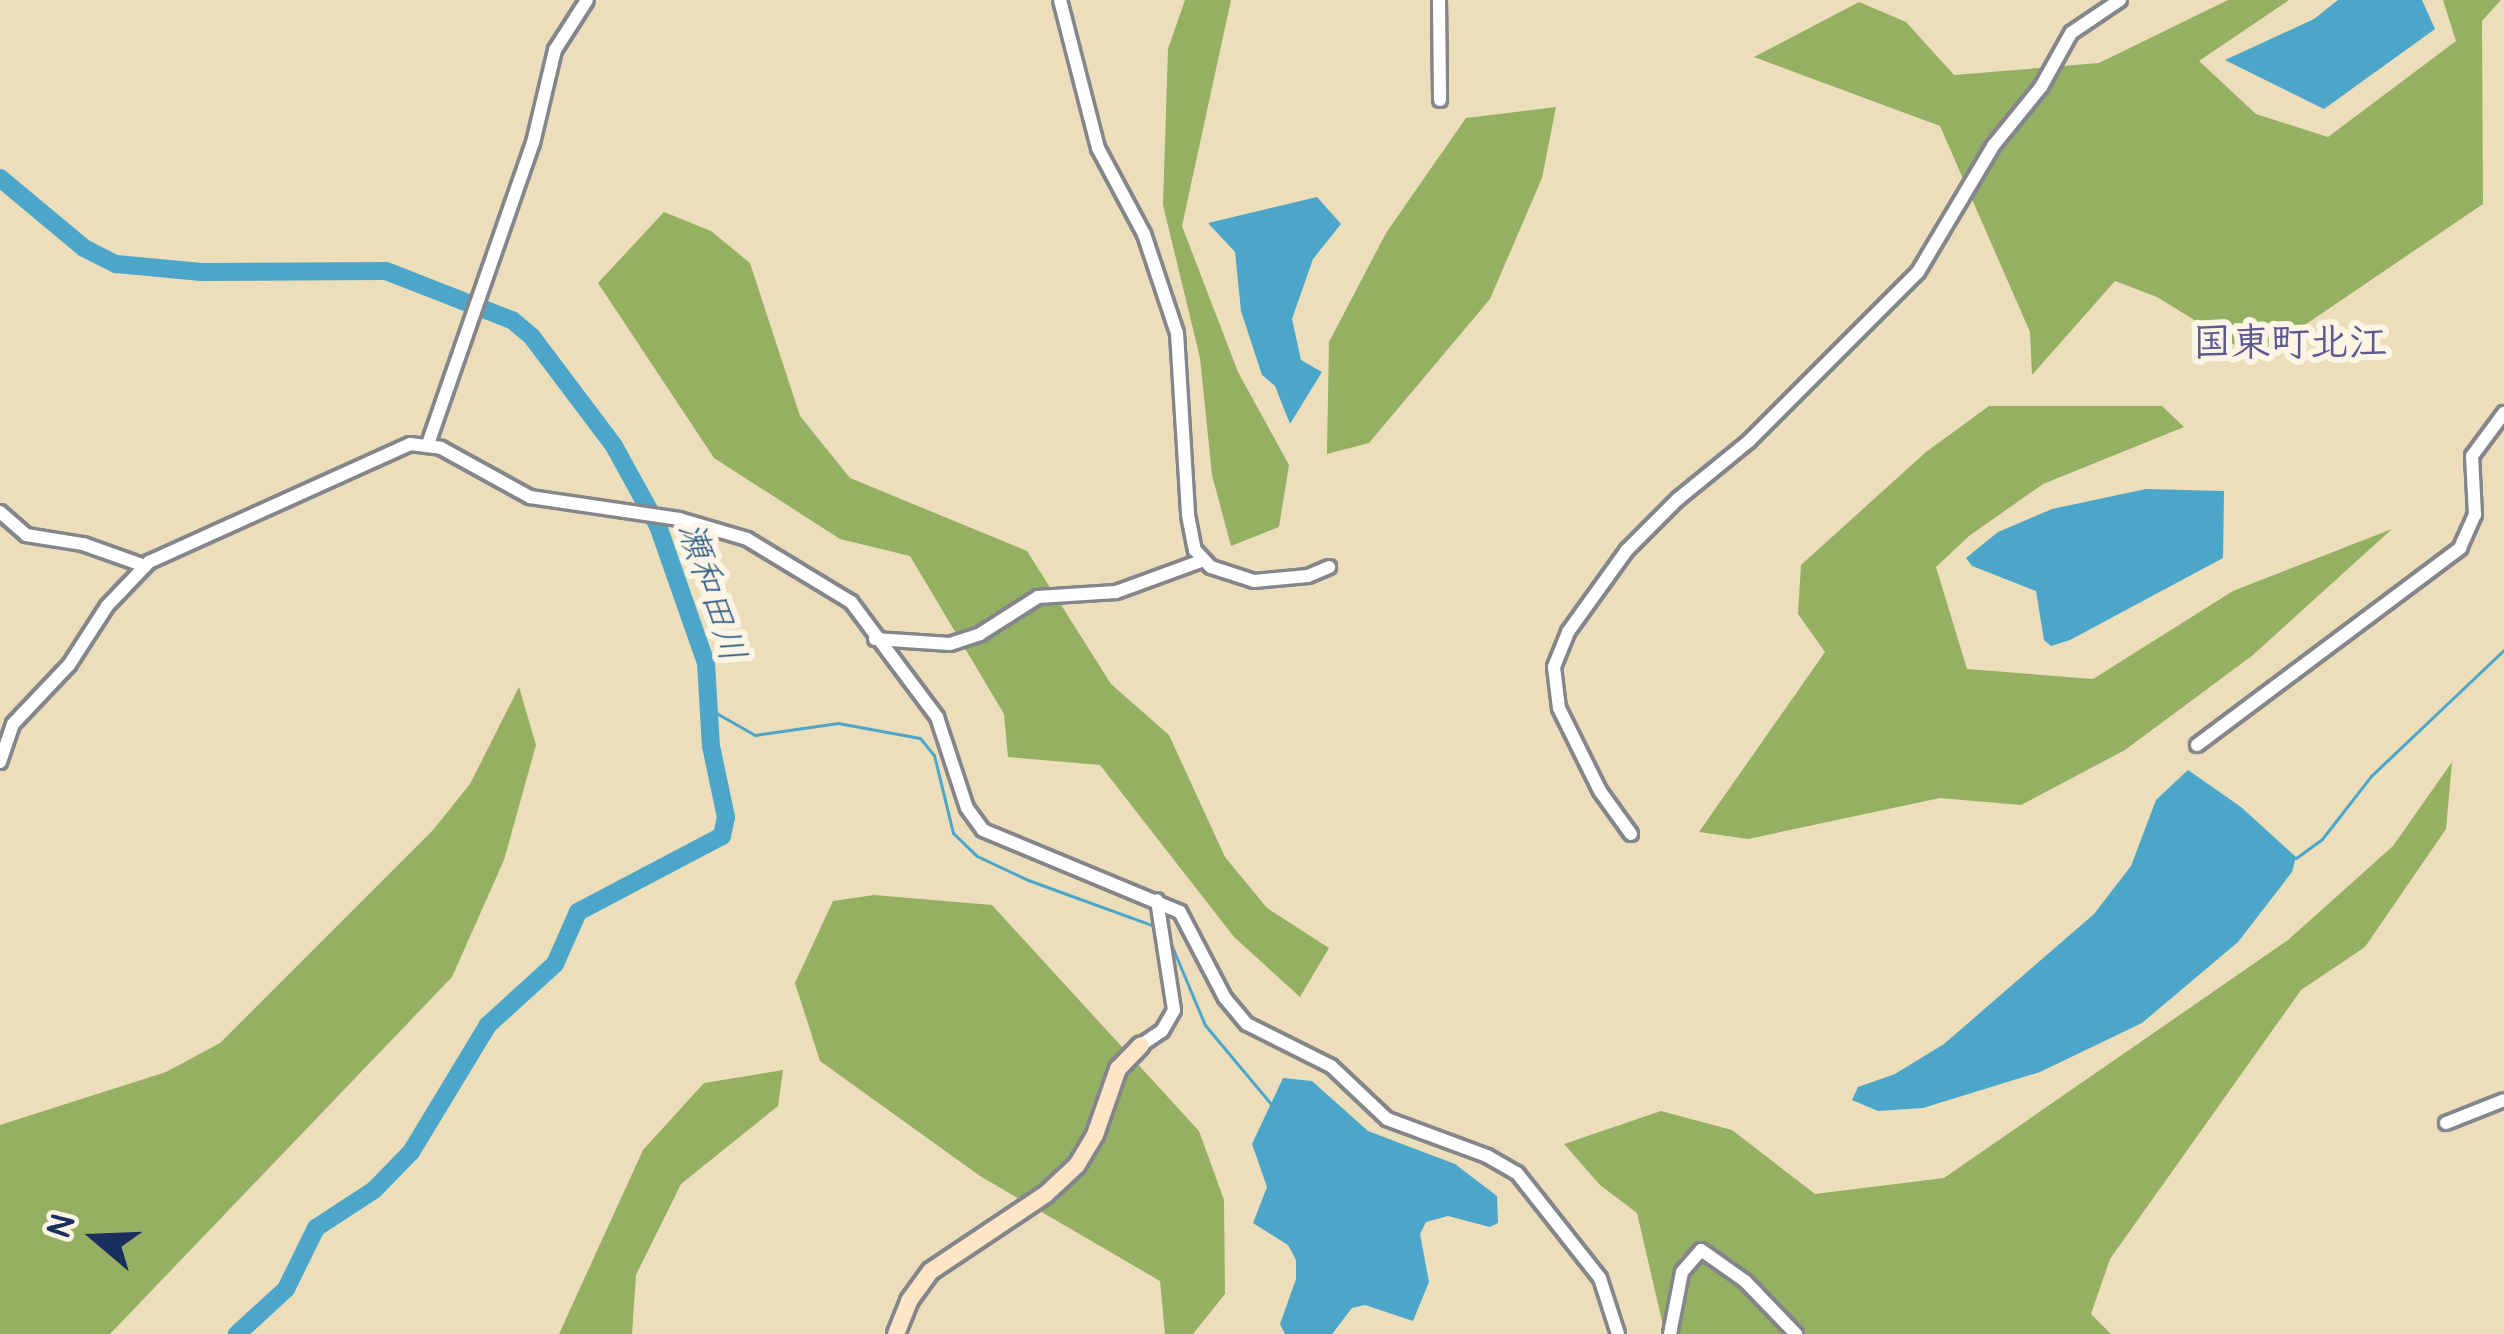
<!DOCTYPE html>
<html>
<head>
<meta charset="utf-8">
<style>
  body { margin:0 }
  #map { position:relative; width:2504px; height:1334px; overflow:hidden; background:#ecdebb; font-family:Pangolin,"Klee One",sans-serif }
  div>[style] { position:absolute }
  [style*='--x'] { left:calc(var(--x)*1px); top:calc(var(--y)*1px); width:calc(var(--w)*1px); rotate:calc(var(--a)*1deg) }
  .forest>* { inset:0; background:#95b062 }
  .water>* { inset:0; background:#4ba6c9 }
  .stream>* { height:3px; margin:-1.5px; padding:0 1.5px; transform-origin:1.5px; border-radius:1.5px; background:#4ba6c9 }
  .river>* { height:18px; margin:-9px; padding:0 9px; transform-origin:9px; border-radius:9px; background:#4ba6c9 }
  .roads { filter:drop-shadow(3px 0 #84868c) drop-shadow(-3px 0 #84868c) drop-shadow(0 3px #84868c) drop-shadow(0 -3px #84868c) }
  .street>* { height:12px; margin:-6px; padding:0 6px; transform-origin:6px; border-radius:6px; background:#fff }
  .secondary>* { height:16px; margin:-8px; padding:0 8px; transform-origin:8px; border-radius:8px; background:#fde5c5 }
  span { translate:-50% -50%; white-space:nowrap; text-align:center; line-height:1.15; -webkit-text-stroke:12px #fcf5e5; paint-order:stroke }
  .water-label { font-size:36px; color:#2c5983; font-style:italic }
  .quarter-label { font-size:39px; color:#5d5990; font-weight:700 }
  .north { position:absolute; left:36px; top:1178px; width:120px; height:120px; -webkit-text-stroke:9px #fcf5e5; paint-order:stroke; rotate:289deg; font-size:33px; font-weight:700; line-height:48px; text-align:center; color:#1b2f5e }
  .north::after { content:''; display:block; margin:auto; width:42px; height:54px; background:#1b2f5e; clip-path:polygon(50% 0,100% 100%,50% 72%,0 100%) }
</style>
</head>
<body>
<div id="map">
  <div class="forest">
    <i style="clip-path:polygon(1185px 0,1231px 0,1182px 226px,1238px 372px,1289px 465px,1279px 527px,1231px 546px,1212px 475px,1200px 358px,1163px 205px,1168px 49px)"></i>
    <i style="clip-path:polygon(2228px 0,2289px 0,2199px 61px,2256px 114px,2328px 137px,2456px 41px,2443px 0,2501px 0,2482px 21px,2483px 204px,2256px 358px,2157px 297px,2115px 281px,2032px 375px,2030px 332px,1940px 126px,1754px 57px,1859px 2px,1906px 22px,1954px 75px,2099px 63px)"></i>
    <i style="clip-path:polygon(1556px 107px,1542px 178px,1490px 299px,1369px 443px,1327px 454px,1329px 342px,1386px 233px,1466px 118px)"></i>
    <i style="clip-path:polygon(664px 212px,711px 231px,750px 263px,800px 416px,850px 478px,1027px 551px,1111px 684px,1169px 735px,1225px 857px,1267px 908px,1329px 948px,1300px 997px,1234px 937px,1100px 765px,1008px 757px,1004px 714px,910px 556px,840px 539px,714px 458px,598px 283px)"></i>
    <i style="clip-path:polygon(1989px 406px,2162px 406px,2184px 427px,2043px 484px,1969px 536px,1936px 567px,1967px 669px,2093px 679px,2233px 591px,2392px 529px,2253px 655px,2125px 750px,2021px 805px,1940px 798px,1748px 839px,1699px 832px,1825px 652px,1798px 614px,1801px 565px,1926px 452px)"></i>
    <i style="clip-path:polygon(519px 687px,536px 745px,504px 860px,452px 977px,110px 1334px,0 1334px,0 1125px,166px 1072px,220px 1043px,433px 830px,470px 784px)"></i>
    <i style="clip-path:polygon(2452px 762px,2446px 829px,2365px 947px,2301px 990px,2110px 1259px,2091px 1314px,2111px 1334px,1665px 1334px,1637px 1213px,1600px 1185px,1564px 1144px,1661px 1111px,1732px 1130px,1815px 1194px,1944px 1178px,2288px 940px,2393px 846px)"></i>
    <i style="clip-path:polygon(874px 895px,992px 905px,1199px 1131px,1224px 1200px,1225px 1294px,1193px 1334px,1165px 1334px,1160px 1281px,980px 1176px,820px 1061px,795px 983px,833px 901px)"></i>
    <i style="clip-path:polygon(783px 1070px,778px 1106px,681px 1184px,636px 1275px,632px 1334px,559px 1334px,643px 1150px,704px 1083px)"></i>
  </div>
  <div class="water">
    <i style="clip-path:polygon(2338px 0,2422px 0,2435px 29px,2324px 109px,2225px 60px,2314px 19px)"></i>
    <i style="clip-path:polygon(1317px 197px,1341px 224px,1313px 259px,1292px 319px,1301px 360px,1322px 372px,1290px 424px,1275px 386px,1262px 375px,1241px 311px,1235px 252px,1208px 223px)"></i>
    <i style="clip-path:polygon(2146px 489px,2224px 491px,2223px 558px,2070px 640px,2051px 646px,2044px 640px,2036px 591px,1972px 566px,1966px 558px,1998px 532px,2052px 509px)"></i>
    <i style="clip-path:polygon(2188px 770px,2241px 807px,2296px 857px,2292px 872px,2238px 942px,2142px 1023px,2040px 1072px,1923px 1108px,1878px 1111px,1852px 1100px,1858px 1087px,1895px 1074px,1944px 1044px,2094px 914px,2131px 866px,2156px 800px)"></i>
    <i style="clip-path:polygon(1283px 1078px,1312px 1081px,1368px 1131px,1455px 1164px,1497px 1196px,1498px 1223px,1490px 1227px,1448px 1216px,1426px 1222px,1420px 1234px,1429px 1282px,1413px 1321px,1365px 1305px,1352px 1308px,1332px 1334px,1285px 1334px,1280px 1324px,1296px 1279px,1296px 1260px,1288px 1245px,1253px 1223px,1267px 1187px,1252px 1144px)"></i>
  </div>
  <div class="stream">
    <i style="--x:711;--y:710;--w:51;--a:29.6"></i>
    <i style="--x:755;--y:735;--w:84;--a:-8.2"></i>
    <i style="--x:838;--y:723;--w:83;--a:10.4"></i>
    <i style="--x:920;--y:738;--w:22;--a:51"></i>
    <i style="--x:934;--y:755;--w:80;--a:76.3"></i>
    <i style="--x:953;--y:833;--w:33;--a:44"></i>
    <i style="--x:977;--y:856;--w:56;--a:25.2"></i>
    <i style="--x:1028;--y:880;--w:137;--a:20"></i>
    <i style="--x:2296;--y:858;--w:32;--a:-36"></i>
    <i style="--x:2322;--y:839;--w:80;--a:-52.1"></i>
    <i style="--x:2371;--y:776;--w:183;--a:-43.5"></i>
    <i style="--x:1168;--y:937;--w:95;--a:67.2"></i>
    <i style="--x:1205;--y:1025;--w:104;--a:50.1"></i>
  </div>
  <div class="river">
    <i style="--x:0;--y:178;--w:109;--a:39.8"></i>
    <i style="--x:84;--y:248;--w:36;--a:27"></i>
    <i style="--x:116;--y:264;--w:86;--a:5.3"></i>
    <i style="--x:202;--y:272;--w:184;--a:-0.3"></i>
    <i style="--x:386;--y:271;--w:135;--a:21.3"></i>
    <i style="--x:512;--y:320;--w:26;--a:40"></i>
    <i style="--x:532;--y:337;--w:136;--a:53"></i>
    <i style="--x:614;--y:446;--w:91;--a:61.2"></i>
    <i style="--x:658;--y:526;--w:145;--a:70.7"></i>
    <i style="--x:706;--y:663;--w:83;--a:86.6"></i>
    <i style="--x:711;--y:746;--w:73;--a:78.1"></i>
    <i style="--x:726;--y:817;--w:19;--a:102"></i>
    <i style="--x:722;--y:836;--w:163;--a:152.2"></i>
    <i style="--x:578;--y:912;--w:57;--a:113.9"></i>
    <i style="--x:555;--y:964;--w:91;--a:137.7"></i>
    <i style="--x:488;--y:1025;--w:149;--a:121.2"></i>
    <i style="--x:411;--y:1152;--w:53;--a:134.2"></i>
    <i style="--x:374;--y:1190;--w:69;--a:146.8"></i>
    <i style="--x:316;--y:1228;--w:68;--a:116.2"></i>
    <i style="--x:286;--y:1289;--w:67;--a:137.4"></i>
  </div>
  <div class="roads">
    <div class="street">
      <i style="--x:1060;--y:0;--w:153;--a:75.6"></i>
      <i style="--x:1098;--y:148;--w:98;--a:61.9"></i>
      <i style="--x:1144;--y:234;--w:104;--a:71.6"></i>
      <i style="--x:1177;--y:333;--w:182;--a:86.5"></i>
      <i style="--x:1188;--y:515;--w:36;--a:79"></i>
      <i style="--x:1195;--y:550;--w:23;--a:47"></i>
      <i style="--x:1211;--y:567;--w:45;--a:18"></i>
      <i style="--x:1254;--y:581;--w:54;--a:-5.3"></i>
      <i style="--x:1308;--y:576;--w:23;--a:-23"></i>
      <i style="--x:1439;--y:0;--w:100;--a:89.4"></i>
      <i style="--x:428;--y:444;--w:319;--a:-70.8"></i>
      <i style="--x:533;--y:143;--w:96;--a:-76.7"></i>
      <i style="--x:555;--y:50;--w:59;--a:-57.4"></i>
      <i style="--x:0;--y:512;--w:35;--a:41"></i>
      <i style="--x:26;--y:535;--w:58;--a:9"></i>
      <i style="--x:83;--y:544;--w:66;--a:19.5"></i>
      <i style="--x:875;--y:639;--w:75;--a:3.8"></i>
      <i style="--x:950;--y:644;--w:32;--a:-18"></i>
      <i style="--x:980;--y:634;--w:69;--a:-32.5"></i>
      <i style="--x:1038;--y:597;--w:78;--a:-3.7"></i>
      <i style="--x:1116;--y:592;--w:90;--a:-20"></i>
      <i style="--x:2197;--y:745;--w:329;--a:-36.8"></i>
      <i style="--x:2460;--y:548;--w:36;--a:-66"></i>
      <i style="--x:2475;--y:515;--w:59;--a:-92.9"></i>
      <i style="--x:2472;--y:456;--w:54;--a:-53.3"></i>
      <i style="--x:0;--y:762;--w:40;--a:-71.1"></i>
      <i style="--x:13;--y:724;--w:81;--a:-46.5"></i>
      <i style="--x:69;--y:665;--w:70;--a:-57.2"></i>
      <i style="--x:107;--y:606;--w:61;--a:-46.3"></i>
      <i style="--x:149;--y:562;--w:286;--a:-24.3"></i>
      <i style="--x:410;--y:444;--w:31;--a:7"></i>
      <i style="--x:441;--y:448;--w:102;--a:28.8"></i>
      <i style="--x:530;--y:497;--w:151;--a:8.4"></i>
      <i style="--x:679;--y:519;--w:71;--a:16.4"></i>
      <i style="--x:747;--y:539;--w:122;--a:31.2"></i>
      <i style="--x:851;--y:602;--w:144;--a:53.2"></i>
      <i style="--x:937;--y:717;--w:96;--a:71.8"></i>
      <i style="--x:967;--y:808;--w:27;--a:54"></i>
      <i style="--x:983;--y:830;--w:213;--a:22.6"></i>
      <i style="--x:1180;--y:912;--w:97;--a:62.4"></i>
      <i style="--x:1225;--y:998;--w:34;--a:50"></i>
      <i style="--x:1247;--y:1024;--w:94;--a:26.6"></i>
      <i style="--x:1331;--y:1066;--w:77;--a:43.4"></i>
      <i style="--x:1387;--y:1119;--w:107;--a:20.3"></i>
      <i style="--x:1487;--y:1156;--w:34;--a:30"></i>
      <i style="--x:1517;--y:1173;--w:134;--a:51.7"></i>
      <i style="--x:1600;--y:1278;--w:59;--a:72.2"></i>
      <i style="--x:1631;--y:834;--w:53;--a:-125.8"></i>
      <i style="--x:1600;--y:791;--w:93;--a:-116.3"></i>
      <i style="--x:1559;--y:708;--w:41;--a:-97"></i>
      <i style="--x:1554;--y:667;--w:38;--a:-68"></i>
      <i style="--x:1568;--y:632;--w:101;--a:-54.3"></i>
      <i style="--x:1627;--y:550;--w:72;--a:-45"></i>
      <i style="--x:1678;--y:499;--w:92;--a:-39.2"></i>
      <i style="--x:1749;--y:441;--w:239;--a:-45"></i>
      <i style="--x:1918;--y:272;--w:147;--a:-59.2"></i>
      <i style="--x:1993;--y:146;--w:76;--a:-50.9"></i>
      <i style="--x:2041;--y:87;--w:62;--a:-60.9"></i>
      <i style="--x:2071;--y:33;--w:59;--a:-34"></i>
      <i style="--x:1141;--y:1045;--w:25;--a:-34"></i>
      <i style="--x:1162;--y:1031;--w:24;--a:-60"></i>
      <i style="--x:1174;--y:1010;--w:111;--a:-98.8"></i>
      <i style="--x:2446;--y:1123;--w:62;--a:-21.6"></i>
      <i style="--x:1670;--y:1334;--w:63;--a:-79"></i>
      <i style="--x:1682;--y:1272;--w:29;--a:-49"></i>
      <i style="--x:1701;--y:1250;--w:54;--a:35.2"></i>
      <i style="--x:1745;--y:1281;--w:74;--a:46.1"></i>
    </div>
    <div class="secondary">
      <i style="--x:896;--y:1334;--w:35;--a:-68"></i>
      <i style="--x:909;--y:1301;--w:37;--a:-54"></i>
      <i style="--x:931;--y:1271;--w:138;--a:-33.8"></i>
      <i style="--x:1046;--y:1194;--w:42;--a:-43.1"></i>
      <i style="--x:1077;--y:1165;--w:35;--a:-59"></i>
      <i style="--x:1095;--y:1135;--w:70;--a:-70.8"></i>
      <i style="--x:1118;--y:1069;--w:33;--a:-46"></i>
    </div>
  </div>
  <div class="water-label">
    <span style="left:712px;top:592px;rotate:72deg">瀬和田川</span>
  </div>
  <div class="quarter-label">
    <span style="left:2290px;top:343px">国東町北江</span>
  </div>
  <div class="north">N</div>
</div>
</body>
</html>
